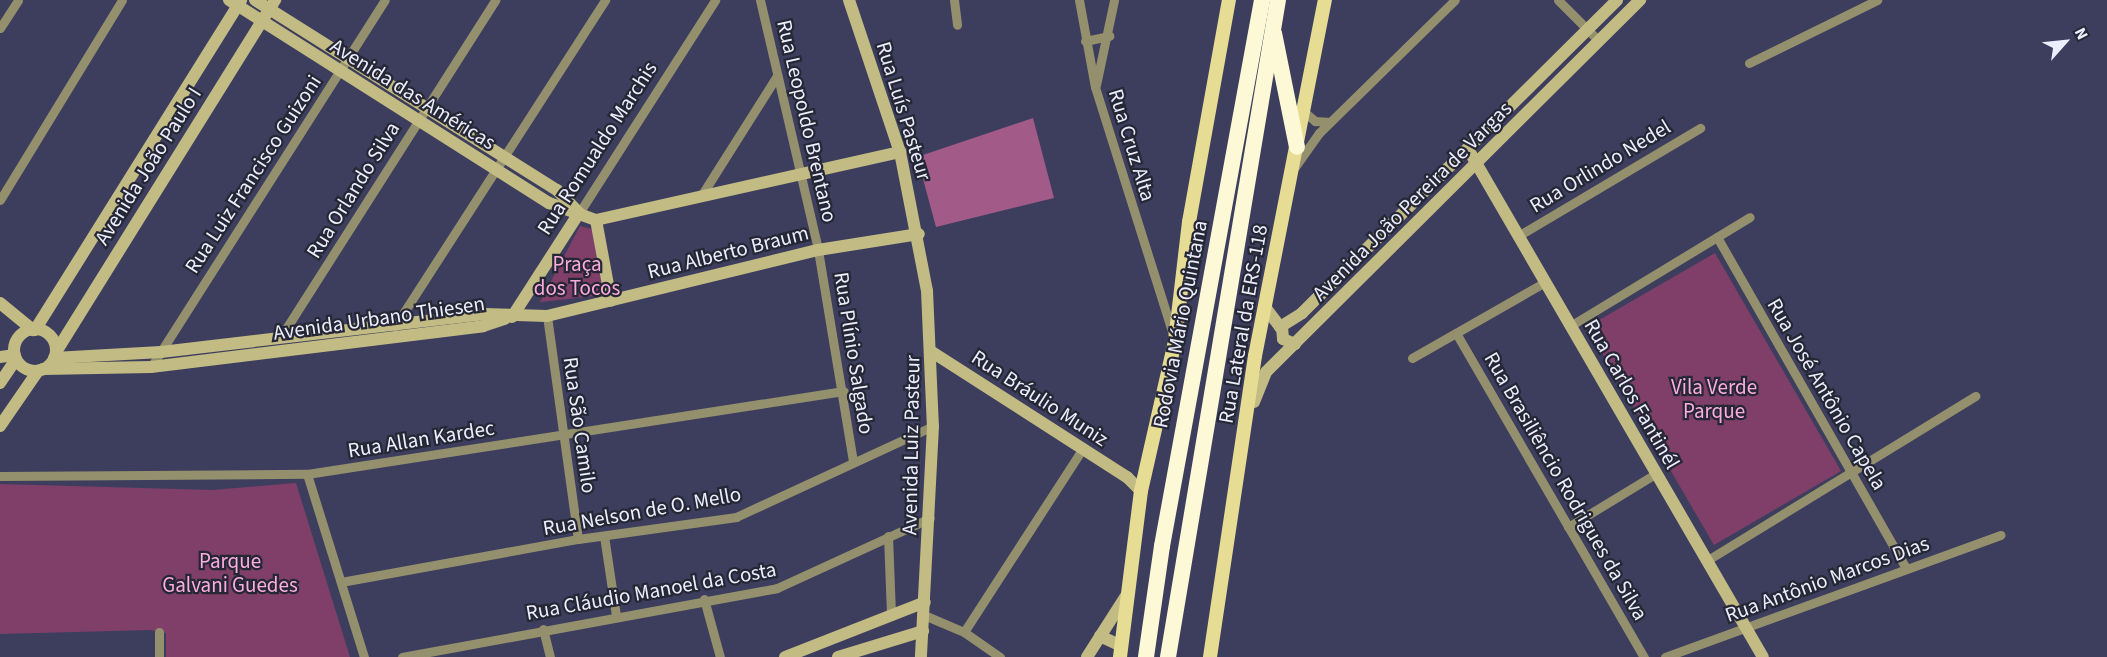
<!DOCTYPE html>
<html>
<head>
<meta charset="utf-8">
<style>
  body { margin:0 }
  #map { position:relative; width:2107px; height:657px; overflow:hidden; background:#3d3e5d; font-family:"Source Sans 3",sans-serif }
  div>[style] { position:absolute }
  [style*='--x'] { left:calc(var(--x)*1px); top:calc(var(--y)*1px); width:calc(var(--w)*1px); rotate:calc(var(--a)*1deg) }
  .green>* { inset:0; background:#7f3f69 }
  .forest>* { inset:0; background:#a25b89 }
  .street>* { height:9px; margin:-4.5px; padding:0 4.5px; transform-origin:4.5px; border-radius:4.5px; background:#94906d }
  .secondary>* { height:12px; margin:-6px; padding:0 6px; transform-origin:6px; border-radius:6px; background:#c2bb83 }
  .secondary>.ring { margin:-6px; padding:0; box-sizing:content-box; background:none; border:12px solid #c2bb83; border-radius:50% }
  .primary>* { height:14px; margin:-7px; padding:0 7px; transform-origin:7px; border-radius:7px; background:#e6dc93 }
  .highway>* { height:16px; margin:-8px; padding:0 8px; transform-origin:8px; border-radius:8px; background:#fdf9d7 }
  span { translate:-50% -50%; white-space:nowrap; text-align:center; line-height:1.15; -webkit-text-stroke:4.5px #262735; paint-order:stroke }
  .street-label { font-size:21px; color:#ecedfd }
  .park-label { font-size:21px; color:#fcacde }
  .north { position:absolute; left:2035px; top:12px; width:60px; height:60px; -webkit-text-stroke:4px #262735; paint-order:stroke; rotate:63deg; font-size:16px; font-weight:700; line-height:24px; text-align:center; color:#ecedfd }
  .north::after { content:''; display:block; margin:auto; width:21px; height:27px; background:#ecedfd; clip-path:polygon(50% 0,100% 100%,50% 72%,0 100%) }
</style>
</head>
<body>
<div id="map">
  <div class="green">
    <i style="clip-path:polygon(580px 226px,592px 229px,604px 295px,540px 302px)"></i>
    <i style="clip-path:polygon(1715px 253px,1841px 471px,1714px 545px,1587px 327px)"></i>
    <i style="clip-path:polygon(296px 483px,350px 657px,166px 657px,166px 633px,150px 630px,0 634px,0 484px,213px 490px)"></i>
  </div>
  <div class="forest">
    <i style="clip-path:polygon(1033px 118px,1054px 198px,936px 227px,917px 157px)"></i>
  </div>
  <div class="street">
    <i style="--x:760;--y:0;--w:257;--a:76.9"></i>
    <i style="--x:818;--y:250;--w:215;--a:80.6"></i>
    <i style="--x:954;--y:0;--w:25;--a:83"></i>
    <i style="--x:1079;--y:0;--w:88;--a:79.6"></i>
    <i style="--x:1095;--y:87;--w:263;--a:72.5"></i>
    <i style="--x:1558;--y:0;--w:58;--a:45"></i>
    <i style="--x:0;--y:28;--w:33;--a:-57"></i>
    <i style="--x:1085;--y:41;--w:25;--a:-12"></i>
    <i style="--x:1749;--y:63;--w:143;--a:-26.2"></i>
    <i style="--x:1096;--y:85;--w:87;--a:-78"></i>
    <i style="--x:1303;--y:111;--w:16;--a:40"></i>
    <i style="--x:1315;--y:121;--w:15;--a:4"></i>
    <i style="--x:1295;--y:167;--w:42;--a:-54.8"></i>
    <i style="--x:1319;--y:133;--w:190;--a:-44.4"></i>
    <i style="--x:701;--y:196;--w:142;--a:-57.7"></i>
    <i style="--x:0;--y:200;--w:234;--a:-58.6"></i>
    <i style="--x:579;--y:213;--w:253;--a:-57.4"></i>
    <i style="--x:1518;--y:236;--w:212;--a:-30.7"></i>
    <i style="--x:1717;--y:237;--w:382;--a:60.3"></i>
    <i style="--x:547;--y:316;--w:225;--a:82.1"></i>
    <i style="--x:395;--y:326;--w:388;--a:-57.2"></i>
    <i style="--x:1570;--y:326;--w:210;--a:-31.2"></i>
    <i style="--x:1456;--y:333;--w:375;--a:59.9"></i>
    <i style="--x:280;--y:338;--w:401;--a:-57.5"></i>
    <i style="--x:1412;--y:358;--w:153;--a:-29.7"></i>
    <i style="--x:151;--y:367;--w:435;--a:-57.5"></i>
    <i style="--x:307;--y:474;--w:192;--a:72.7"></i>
    <i style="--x:0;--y:476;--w:307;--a:-0.4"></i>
    <i style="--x:307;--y:474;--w:543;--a:-8.79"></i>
    <i style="--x:1568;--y:527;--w:102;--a:-31.3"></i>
    <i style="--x:604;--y:536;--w:80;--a:81.4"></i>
    <i style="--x:888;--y:536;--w:79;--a:87.8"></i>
    <i style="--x:1706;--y:561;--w:316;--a:-31.5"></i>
    <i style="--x:341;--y:582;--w:241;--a:-10.3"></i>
    <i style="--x:578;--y:539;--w:160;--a:-7.9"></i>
    <i style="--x:736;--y:517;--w:217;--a:-24.8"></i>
    <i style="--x:704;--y:599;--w:60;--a:74.6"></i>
    <i style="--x:924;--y:615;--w:43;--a:23"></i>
    <i style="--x:964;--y:632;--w:44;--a:34.8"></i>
    <i style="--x:543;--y:629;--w:29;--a:76"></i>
    <i style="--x:964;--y:632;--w:219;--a:-57.1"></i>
    <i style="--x:159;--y:657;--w:25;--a:-90"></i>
    <i style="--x:402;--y:657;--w:381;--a:-10.4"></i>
    <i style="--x:777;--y:588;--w:168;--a:-24.6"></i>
    <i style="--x:1665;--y:657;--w:357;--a:-20"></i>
  </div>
  <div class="secondary">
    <i style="--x:229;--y:0;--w:379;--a:32.4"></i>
    <i style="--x:549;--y:203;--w:50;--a:19.9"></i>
    <i style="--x:596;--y:220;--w:312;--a:-12.6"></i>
    <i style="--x:255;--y:0;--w:357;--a:32.2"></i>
    <i style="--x:557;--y:190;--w:29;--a:46"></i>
    <i style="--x:849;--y:0;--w:160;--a:71.5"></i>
    <i style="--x:900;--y:152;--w:142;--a:79"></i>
    <i style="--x:927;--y:291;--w:135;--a:87.5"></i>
    <i style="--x:933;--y:426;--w:231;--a:93"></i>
    <i style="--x:1468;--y:149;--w:587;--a:59.86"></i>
    <i style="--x:596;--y:220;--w:82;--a:79.5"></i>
    <i style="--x:0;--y:303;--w:43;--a:39.3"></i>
    <i style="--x:1265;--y:307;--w:25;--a:53"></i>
    <i style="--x:1280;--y:327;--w:26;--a:-32"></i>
    <i style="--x:1302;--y:313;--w:444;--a:-44.8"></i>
    <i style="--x:512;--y:317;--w:124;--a:-57.2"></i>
    <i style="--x:1282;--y:327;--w:12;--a:85"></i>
    <i style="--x:1283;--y:339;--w:13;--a:23"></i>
    <i class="ring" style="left:14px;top:329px;width:30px;height:30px"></i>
    <i style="--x:35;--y:330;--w:389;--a:-58"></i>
    <i style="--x:56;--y:352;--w:415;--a:-58.1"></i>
    <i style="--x:932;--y:352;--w:232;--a:32.7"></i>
    <i style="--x:1127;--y:477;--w:20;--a:45"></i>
    <i style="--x:0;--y:357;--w:15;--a:-8"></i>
    <i style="--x:54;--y:358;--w:107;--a:-3.2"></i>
    <i style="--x:161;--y:352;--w:324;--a:-6.7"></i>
    <i style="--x:483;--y:314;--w:64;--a:1.8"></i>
    <i style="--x:547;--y:316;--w:279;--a:-13.7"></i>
    <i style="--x:818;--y:250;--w:102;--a:-9"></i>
    <i style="--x:43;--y:369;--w:108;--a:-1.1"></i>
    <i style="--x:151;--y:367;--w:335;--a:-7"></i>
    <i style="--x:483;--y:326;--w:23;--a:-18"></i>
    <i style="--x:0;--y:383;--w:29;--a:-56"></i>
    <i style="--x:1254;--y:402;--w:32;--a:-68"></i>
    <i style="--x:1266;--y:372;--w:528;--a:-44.85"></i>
    <i style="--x:0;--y:426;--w:67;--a:-55.4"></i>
    <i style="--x:1100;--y:636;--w:23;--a:25"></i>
    <i style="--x:785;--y:657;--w:150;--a:-21.4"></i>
    <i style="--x:838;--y:657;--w:89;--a:-17"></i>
    <i style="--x:1087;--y:657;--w:72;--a:-57.4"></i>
  </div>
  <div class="primary">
    <i style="--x:1120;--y:657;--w:167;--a:-82.8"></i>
    <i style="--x:1141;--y:491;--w:154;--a:-77.2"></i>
    <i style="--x:1175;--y:341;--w:120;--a:-83.3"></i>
    <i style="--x:1189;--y:222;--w:226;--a:-79.8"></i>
    <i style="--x:1210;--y:657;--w:304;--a:-81.5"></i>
    <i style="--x:1255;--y:356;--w:363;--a:-78.9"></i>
  </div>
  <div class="highway">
    <i style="--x:1274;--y:33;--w:116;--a:78.6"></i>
    <i style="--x:1146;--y:657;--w:112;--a:-81.8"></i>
    <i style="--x:1162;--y:546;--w:555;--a:-79.62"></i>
    <i style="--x:1168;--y:657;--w:666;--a:-80.5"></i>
  </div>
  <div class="street-label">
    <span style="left:413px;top:94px;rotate:32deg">Avenida das Américas</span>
    <span style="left:904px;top:111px;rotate:73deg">Rua Luís Pasteur</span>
    <span style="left:807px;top:121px;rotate:77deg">Rua Leopoldo Brentano</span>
    <span style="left:1132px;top:145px;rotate:73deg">Rua Cruz Alta</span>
    <span style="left:597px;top:148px;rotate:-57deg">Rua Romualdo Marchis</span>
    <span style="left:148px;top:166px;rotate:-58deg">Avenida João Paulo I</span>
    <span style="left:1600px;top:166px;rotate:-31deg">Rua Orlindo Nedel</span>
    <span style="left:253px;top:174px;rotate:-57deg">Rua Luiz Francisco Guizoni</span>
    <span style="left:353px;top:190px;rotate:-58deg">Rua Orlando Silva</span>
    <span style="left:1412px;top:201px;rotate:-45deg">Avenida João Pereira de Vargas</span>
    <span style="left:728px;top:252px;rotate:-14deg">Rua Alberto Braum</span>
    <span style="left:379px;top:318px;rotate:-8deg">Avenida Urbano Thiesen</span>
    <span style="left:1180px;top:324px;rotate:-79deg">Rodovia Mário Quintana</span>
    <span style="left:1243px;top:324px;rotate:-80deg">Rua Lateral da ERS-118</span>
    <span style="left:854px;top:353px;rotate:81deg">Rua Plínio Salgado</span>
    <span style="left:1632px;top:394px;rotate:60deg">Rua Carlos Fantinél</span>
    <span style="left:1827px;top:394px;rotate:60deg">Rua José Antônio Capela</span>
    <span style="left:1040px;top:398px;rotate:33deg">Rua Bráulio Muniz</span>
    <span style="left:580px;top:425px;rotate:82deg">Rua São Camilo</span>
    <span style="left:421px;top:439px;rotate:-9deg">Rua Allan Kardec</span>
    <span style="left:911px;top:445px;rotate:-89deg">Avenida Luiz Pasteur</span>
    <span style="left:1566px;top:486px;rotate:60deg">Rua Brasiliêncio Rodrigues da Silva</span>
    <span style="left:642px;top:511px;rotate:-10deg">Rua Nelson de O. Mello</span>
    <span style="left:1827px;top:579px;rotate:-20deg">Rua Antônio Marcos Dias</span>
    <span style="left:651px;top:591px;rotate:-10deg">Rua Cláudio Manoel da Costa</span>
  </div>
  <div class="park-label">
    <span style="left:577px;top:276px">Praça<br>dos Tocos</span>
    <span style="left:1714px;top:399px">Vila Verde<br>Parque</span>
    <span style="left:230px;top:573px">Parque<br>Galvani Guedes</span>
  </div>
  <div class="north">N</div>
</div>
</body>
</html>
